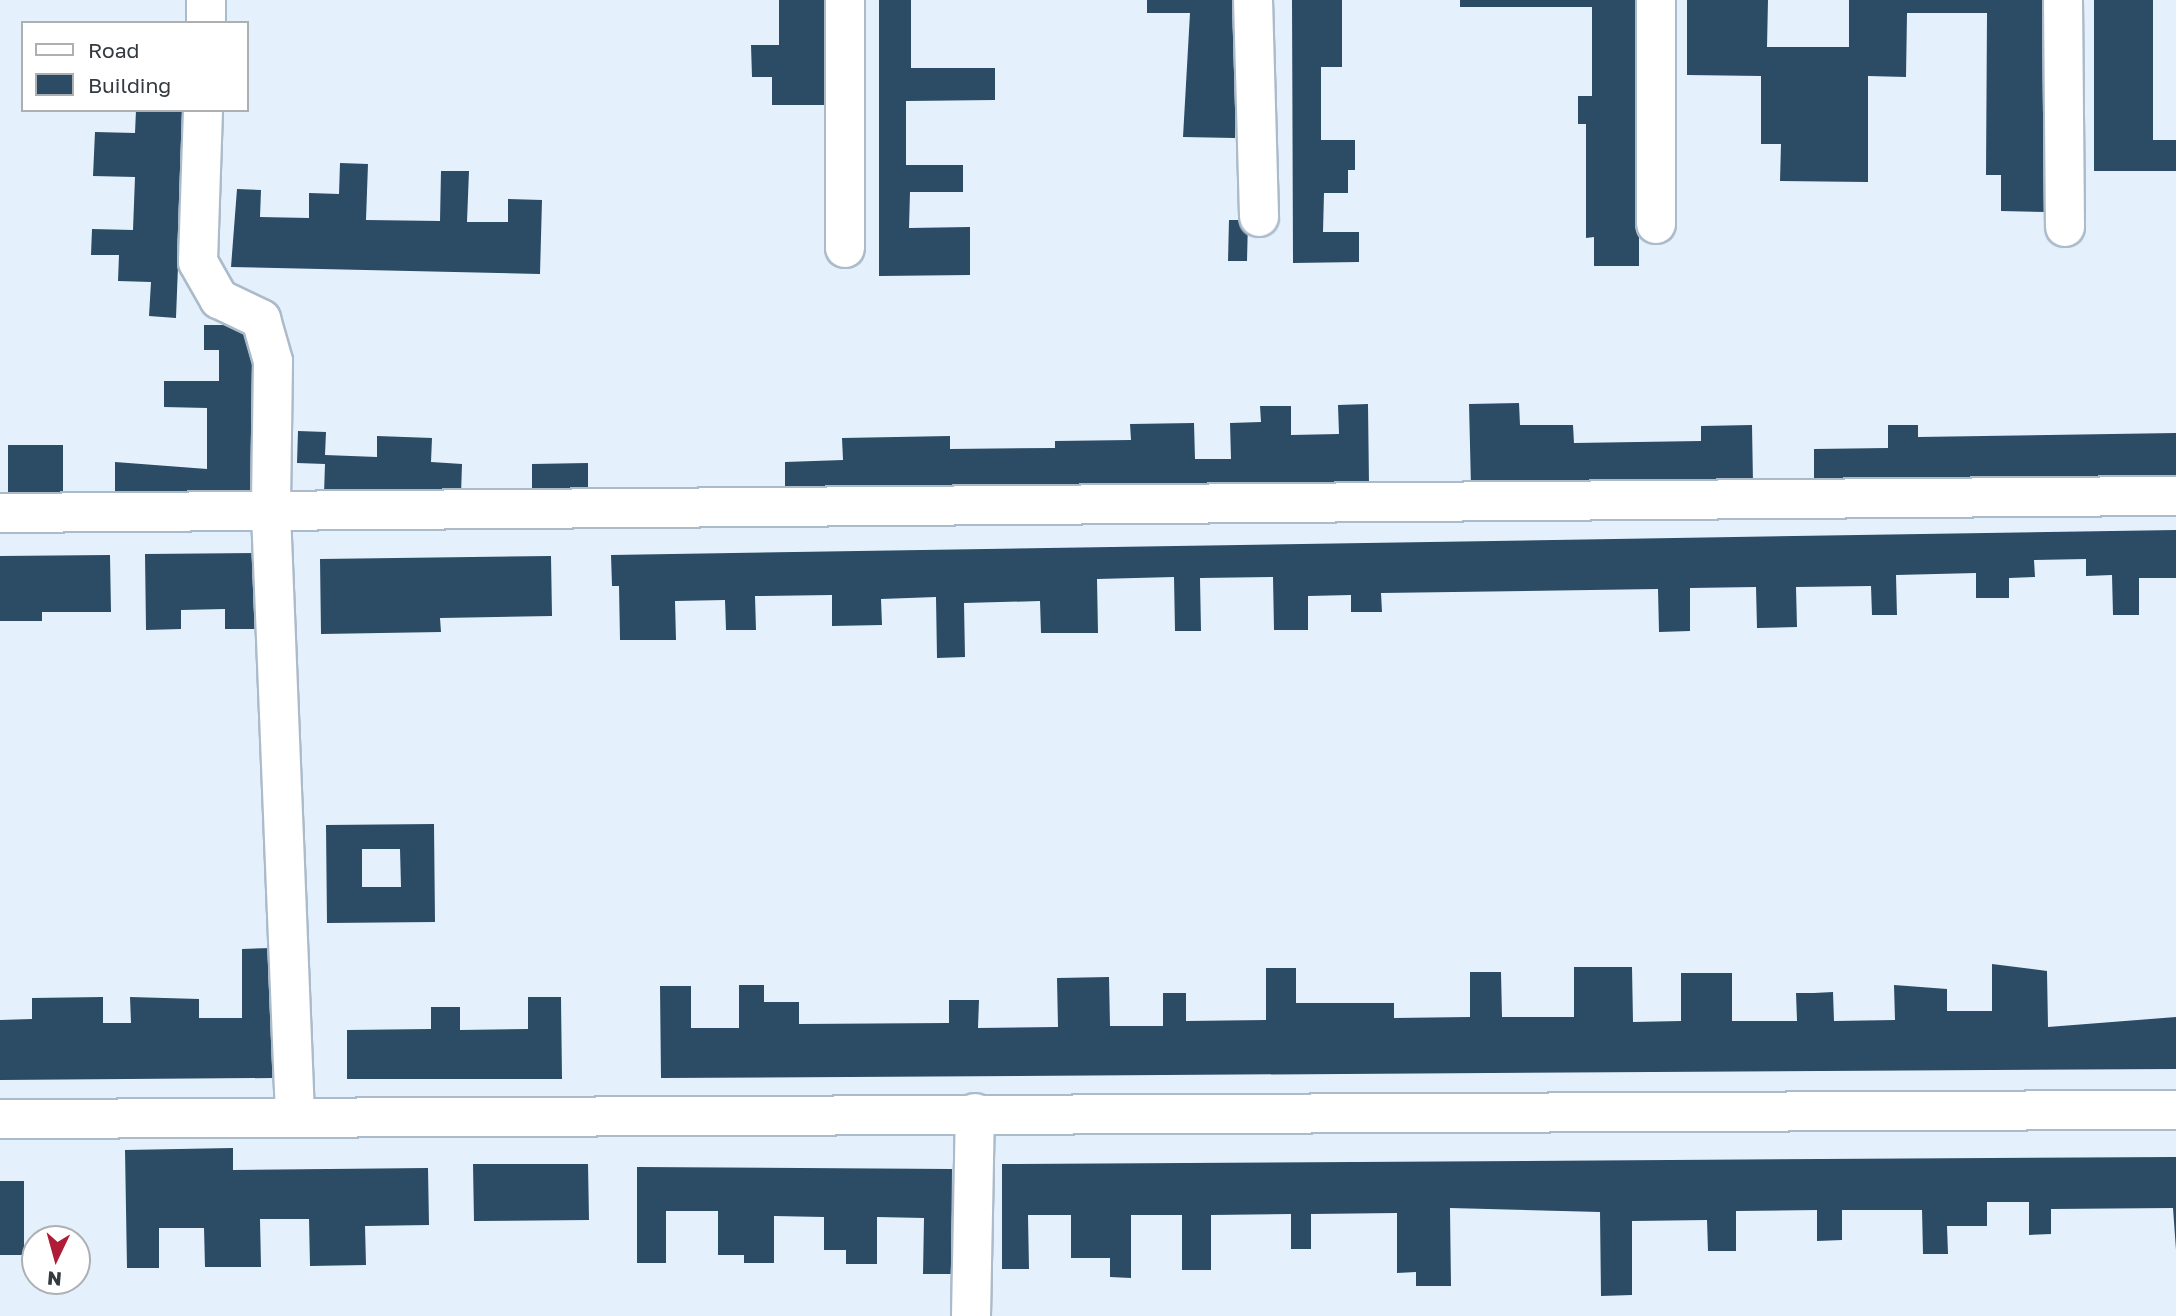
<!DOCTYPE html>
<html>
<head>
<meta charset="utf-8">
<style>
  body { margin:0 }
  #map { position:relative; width:2176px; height:1316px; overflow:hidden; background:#e4f1fd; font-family:"Golos Text",sans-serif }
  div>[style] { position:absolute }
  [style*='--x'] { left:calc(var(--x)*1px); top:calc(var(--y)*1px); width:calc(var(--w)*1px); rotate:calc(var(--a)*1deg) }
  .building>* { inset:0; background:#2c4b64 }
  .roads { filter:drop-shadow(2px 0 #acbbca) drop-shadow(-2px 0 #acbbca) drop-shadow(0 2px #acbbca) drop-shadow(0 -2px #acbbca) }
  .minor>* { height:38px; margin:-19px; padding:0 19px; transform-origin:19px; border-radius:19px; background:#fff }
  span { translate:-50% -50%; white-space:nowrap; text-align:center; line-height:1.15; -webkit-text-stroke:7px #fff; paint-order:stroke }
  .legend { position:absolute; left:21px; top:21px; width:228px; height:91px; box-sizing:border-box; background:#fff; border:2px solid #adb0b3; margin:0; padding:9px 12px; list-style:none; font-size:21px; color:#333a40 }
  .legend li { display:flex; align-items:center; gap:14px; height:35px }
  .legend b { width:35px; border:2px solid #adb0b3 }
  .north { position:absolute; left:21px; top:1225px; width:70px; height:70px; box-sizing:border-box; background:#fff; border:2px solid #adb0b3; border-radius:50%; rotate:185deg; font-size:19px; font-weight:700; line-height:28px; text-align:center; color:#333a40 }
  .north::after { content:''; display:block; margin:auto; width:24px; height:32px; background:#af1c35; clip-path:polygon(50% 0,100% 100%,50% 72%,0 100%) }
</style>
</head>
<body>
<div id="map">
  <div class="building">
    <i style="clip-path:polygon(779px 0,830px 0,831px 105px,772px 105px,772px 77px,752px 77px,751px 45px,779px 45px)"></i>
    <i style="clip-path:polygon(879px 0,911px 0,911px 68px,995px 68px,995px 100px,906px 101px,906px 165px,963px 165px,963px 192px,910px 192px,909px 228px,970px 227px,970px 275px,879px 276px)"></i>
    <i style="clip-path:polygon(1147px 0,1237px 0,1235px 138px,1183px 137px,1190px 13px,1147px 13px)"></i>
    <i style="clip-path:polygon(1292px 0,1342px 0,1342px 67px,1321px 67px,1321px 140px,1355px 140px,1355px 170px,1348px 170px,1348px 193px,1324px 193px,1323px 232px,1359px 232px,1359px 262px,1293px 263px)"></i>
    <i style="clip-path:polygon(1460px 0,1639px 0,1639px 266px,1594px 266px,1594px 237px,1586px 238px,1586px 124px,1578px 124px,1578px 96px,1592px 96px,1592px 7px,1460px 7px)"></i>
    <i style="clip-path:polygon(1687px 0,1768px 0,1767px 47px,1849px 47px,1849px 0,2047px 0,2046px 212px,2001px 211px,2001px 175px,1986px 175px,1987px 13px,1907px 13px,1906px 77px,1868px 76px,1868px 182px,1780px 181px,1781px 144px,1761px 144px,1761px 76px,1687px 75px)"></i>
    <i style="clip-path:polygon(2094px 0,2153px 0,2153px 140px,2176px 140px,2176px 171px,2094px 171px)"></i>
    <i style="clip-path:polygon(136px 110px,184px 110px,176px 318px,149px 316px,151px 282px,118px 281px,119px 255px,91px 255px,92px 229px,133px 230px,135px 177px,93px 176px,95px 132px,135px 133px)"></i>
    <i style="clip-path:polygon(340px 163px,368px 164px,366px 220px,440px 221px,441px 171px,469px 171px,467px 222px,508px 222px,508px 199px,542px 200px,540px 274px,231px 267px,237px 189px,261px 190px,260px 217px,309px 218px,309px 193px,339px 194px)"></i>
    <i style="clip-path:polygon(1229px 220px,1248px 220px,1247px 261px,1228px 261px)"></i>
    <i style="clip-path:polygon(204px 325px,254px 325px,253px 498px,115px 498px,115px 462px,207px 469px,207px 408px,164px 407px,164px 381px,219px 381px,219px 350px,204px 350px)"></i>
    <i style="clip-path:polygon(1519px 403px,1520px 425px,1573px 425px,1574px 443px,1701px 441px,1701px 426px,1752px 425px,1753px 483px,1471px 487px,1469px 404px)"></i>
    <i style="clip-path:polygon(1368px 404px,1369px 485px,785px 490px,785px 462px,843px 460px,842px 438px,950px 436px,950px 449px,1055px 448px,1055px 441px,1131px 440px,1130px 424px,1194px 423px,1195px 459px,1231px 459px,1230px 423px,1261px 422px,1260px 406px,1291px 406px,1291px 435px,1339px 434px,1338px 405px)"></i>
    <i style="clip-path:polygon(1888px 425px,1918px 425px,1918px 437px,2176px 433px,2176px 477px,1814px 482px,1814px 449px,1888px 448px)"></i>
    <i style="clip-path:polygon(298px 431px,326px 432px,325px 455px,377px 457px,377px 436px,432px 438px,431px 462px,462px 464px,461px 495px,324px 494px,325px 464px,297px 463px)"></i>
    <i style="clip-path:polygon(8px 445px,63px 445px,63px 497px,8px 497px)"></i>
    <i style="clip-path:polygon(588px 463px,588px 488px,532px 489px,532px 464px)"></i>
    <i style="clip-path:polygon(2176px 530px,2176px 578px,2139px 578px,2139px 615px,2113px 615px,2112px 575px,2086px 576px,2086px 559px,2034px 560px,2035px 577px,2009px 578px,2009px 598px,1976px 598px,1976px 573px,1896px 575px,1897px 615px,1872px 615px,1871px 586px,1796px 587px,1797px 627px,1757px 628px,1756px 587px,1690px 588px,1690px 631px,1659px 632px,1658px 589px,1381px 593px,1382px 612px,1351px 612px,1351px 595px,1308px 596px,1308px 630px,1274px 630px,1273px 577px,1200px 578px,1201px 631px,1175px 631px,1174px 577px,1097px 579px,1098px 633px,1041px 633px,1040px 601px,964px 603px,965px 657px,937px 658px,936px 597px,881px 599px,882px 625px,832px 626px,832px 595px,755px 596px,756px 630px,726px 630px,725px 600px,675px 601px,676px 640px,620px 640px,619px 586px,612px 586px,611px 555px)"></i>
    <i style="clip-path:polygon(258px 553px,259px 629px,225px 629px,225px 609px,181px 610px,181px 629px,146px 630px,145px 554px)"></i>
    <i style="clip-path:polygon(110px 555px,111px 612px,42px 612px,42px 621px,0 621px,0 556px)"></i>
    <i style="clip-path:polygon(551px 556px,552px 616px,440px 618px,441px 632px,321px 634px,320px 559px)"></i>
    <i style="clip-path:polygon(evenodd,434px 824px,435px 922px,327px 923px,326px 825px,434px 824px,362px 849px,400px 849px,401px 887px,362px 887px,362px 849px)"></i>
    <i style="clip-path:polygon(272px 948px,273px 1078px,0 1080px,0 1020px,32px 1019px,32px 998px,103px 997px,103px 1023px,131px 1023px,130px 997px,199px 999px,199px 1018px,242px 1018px,242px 949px)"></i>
    <i style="clip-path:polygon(1992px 964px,2047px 971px,2048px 1027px,2176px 1017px,2176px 1069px,661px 1078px,660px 986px,691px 986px,691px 1028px,739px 1028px,739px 985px,764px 985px,764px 1002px,799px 1002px,799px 1024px,949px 1023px,949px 1000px,979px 1000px,978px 1028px,1058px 1027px,1057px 978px,1109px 977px,1110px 1026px,1163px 1026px,1163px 993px,1186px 993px,1186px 1021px,1266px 1020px,1266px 968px,1296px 968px,1296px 1003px,1394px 1003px,1394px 1018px,1470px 1017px,1470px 972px,1501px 972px,1502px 1017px,1574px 1017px,1574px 967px,1632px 967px,1633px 1022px,1681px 1021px,1681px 973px,1732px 973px,1732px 1021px,1797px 1021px,1796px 993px,1814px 993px,1833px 992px,1834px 1021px,1895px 1020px,1894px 985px,1947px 989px,1947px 1011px,1992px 1011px)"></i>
    <i style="clip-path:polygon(528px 997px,561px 997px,562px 1079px,347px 1079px,347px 1030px,431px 1029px,431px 1007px,460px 1007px,460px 1030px,528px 1029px)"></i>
    <i style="clip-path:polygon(233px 1148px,233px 1170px,428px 1168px,429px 1225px,365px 1226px,366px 1265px,310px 1266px,309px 1219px,260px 1219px,261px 1267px,205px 1267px,204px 1228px,159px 1228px,159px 1268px,127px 1268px,125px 1150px)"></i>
    <i style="clip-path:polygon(2176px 1157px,2176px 1250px,2173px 1208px,2051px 1209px,2051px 1234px,2029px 1235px,2029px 1202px,1987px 1202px,1987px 1226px,1947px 1226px,1948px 1254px,1923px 1254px,1922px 1210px,1842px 1210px,1842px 1240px,1817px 1241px,1817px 1210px,1736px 1211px,1736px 1251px,1708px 1251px,1707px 1220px,1632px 1221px,1632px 1295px,1601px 1296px,1600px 1212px,1450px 1208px,1451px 1286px,1416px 1286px,1416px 1272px,1397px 1273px,1397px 1213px,1311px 1214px,1311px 1249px,1291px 1249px,1291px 1214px,1211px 1215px,1211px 1270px,1182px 1270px,1182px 1215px,1131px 1215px,1131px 1278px,1110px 1277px,1110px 1258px,1071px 1258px,1071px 1215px,1028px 1215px,1029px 1269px,1002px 1269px,1002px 1164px)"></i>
    <i style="clip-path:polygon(473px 1164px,588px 1164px,589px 1220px,474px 1221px)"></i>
    <i style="clip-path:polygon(637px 1167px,952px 1169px,951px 1274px,923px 1274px,924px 1218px,877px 1217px,877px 1264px,846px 1264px,846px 1250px,824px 1250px,824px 1217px,774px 1216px,774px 1263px,744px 1263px,744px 1255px,718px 1255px,718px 1211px,666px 1211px,666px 1263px,637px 1263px)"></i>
    <i style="clip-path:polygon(0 1181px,24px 1181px,24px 1255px,0 1255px)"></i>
  </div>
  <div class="roads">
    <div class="minor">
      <i style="--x:1253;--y:0;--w:217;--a:88.4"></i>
      <i style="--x:1656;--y:0;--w:224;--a:90"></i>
      <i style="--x:2063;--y:0;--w:227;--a:89.5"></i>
      <i style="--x:206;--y:23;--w:23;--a:-90"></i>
      <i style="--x:203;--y:110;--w:152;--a:91.9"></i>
      <i style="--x:198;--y:262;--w:43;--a:60.4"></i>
      <i style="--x:219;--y:299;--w:47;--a:25.5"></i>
      <i style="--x:261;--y:319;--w:44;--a:74.1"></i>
      <i style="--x:273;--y:361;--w:152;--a:90.8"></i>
      <i style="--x:271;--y:513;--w:603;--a:87.72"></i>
      <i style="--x:845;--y:248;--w:248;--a:-90"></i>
      <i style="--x:0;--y:513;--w:2176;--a:-0.45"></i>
      <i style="--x:0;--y:1119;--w:2176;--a:-0.24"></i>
      <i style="--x:971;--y:1316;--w:203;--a:-88.9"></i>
    </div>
  </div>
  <ul class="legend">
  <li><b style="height:9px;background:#fff"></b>Road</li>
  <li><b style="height:19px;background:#2c4b64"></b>Building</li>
  </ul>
  <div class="north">N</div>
</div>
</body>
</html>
